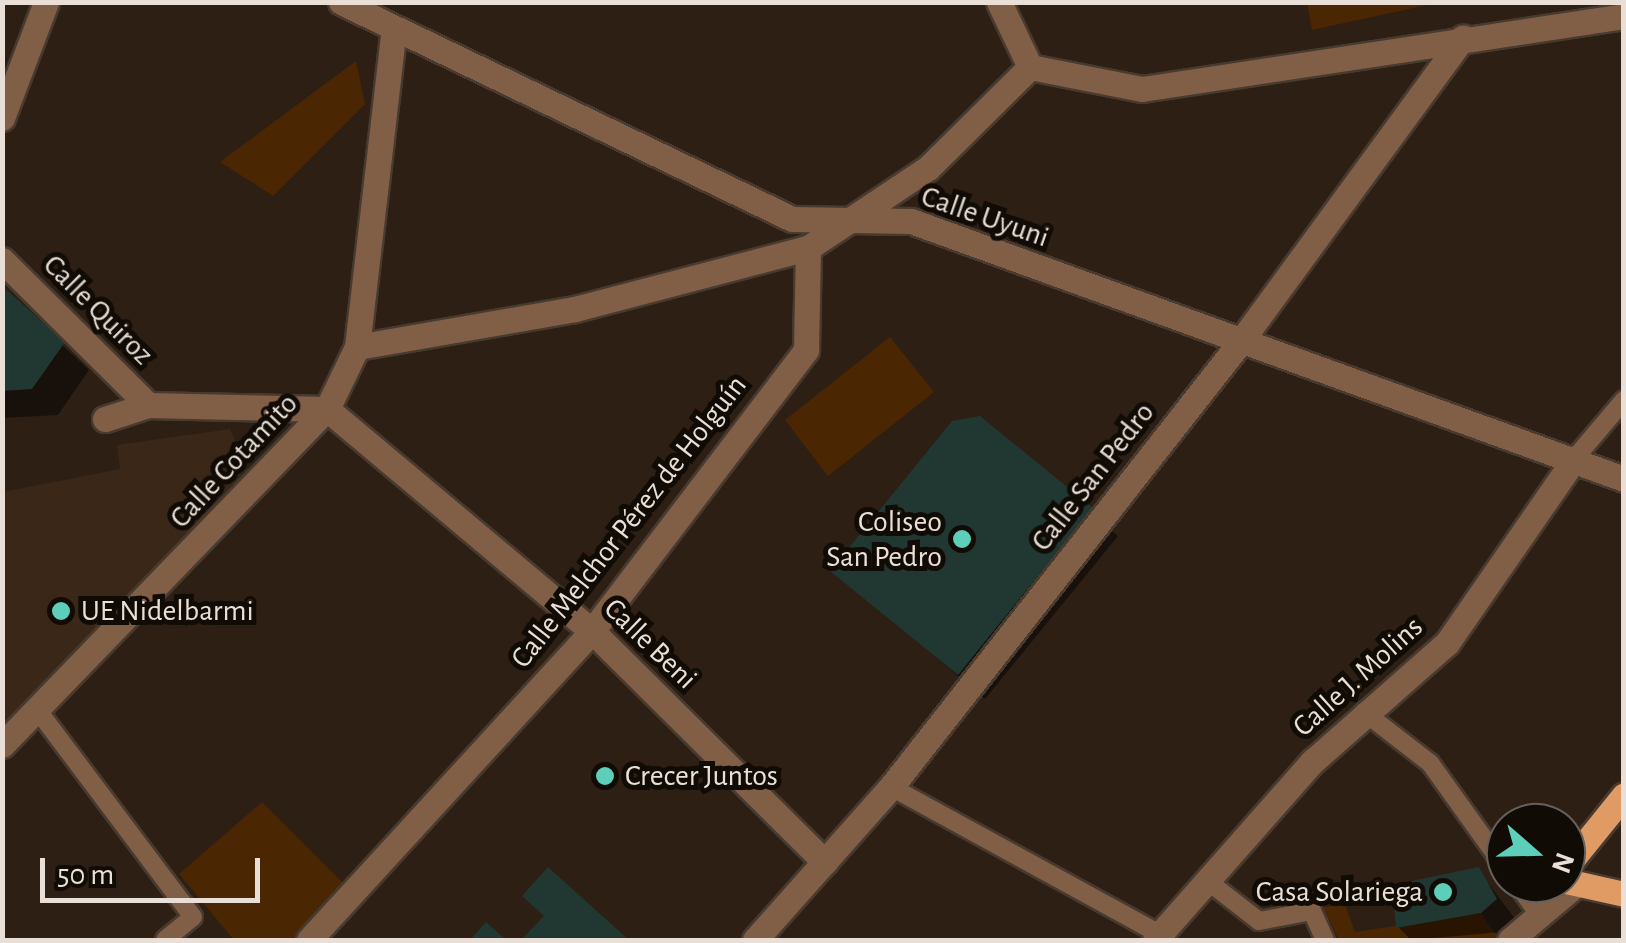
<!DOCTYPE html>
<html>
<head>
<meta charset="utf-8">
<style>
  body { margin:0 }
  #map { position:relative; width:1626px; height:943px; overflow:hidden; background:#2e1f14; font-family:"Alegreya Sans",sans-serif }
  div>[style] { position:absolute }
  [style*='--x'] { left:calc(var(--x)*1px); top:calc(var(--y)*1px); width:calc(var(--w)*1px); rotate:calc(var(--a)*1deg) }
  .built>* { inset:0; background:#3b2717 }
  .green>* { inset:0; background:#4b2603 }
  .shadow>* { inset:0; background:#0007 }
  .building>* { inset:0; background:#203732 }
  .roads { filter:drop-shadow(2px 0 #483a2f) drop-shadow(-2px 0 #483a2f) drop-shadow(0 2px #483a2f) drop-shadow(0 -2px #483a2f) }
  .lane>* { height:18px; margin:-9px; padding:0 9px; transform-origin:9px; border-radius:9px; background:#815f46 }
  .street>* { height:25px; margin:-12.5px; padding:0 12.5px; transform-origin:12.5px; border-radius:12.5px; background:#815f46 }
  .primary>* { height:25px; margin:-12.5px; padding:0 12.5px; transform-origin:12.5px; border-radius:12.5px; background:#e09b64 }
  .dots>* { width:28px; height:28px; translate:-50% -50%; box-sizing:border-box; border:5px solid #110b06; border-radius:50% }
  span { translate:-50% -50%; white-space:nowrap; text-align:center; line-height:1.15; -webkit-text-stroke:10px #110b06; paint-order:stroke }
  .street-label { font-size:30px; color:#e9dfd7 }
  .poi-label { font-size:30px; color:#e9dfd7 }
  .right { translate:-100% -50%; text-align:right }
  .left { translate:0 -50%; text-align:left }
  .frame { position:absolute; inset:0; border:5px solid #e9dfd7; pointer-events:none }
  .north { position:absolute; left:1486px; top:803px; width:100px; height:100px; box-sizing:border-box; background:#110b06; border:2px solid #67605a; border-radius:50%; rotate:110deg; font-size:28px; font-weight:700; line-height:40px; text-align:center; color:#e9dfd7 }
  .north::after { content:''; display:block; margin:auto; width:35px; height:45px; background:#5dceb9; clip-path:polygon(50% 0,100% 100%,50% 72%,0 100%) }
  .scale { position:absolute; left:40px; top:858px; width:220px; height:45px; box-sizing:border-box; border:5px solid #e9dfd7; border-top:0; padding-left:12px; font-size:30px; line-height:35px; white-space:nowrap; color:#e9dfd7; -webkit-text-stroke:8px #110b06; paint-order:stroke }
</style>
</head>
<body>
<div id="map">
  <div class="built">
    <i style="clip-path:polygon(230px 429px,251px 477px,3px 730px,3px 492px,120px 469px,117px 445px)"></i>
  </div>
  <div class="green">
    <i style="clip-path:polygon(1441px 2px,1312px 30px,1307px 3px,1307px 2px)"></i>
    <i style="clip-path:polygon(356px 61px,365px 104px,273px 196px,220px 162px)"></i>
    <i style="clip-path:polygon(890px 337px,934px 392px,828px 476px,785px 420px)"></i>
    <i style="clip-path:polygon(262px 802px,345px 885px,293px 940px,234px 940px,179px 874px)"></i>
    <i style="clip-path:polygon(1345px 905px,1355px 932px,1481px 913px,1500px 940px,1339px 940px,1323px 907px)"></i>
  </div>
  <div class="shadow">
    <i style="clip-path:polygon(2px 290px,89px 370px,58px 415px,2px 418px)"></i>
    <i style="clip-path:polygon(980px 419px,1118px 536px,985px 699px,834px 570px)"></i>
    <i style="clip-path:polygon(1478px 870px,1516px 920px,1502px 932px,1411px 940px,1398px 927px)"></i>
  </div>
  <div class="building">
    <i style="clip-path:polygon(2px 286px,65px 342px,32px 389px,2px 391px)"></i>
    <i style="clip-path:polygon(980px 416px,1093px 508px,958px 675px,830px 571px,952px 421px)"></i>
    <i style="clip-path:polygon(548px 867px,629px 940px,521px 940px,544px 916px,522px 896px)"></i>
    <i style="clip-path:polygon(1479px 867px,1497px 899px,1481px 913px,1396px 928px,1392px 885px)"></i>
    <i style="clip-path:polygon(486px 922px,506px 940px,470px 940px)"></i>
  </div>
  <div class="roads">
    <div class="lane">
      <i style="--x:1575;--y:458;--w:76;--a:-49.8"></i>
      <i style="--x:36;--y:708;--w:261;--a:53.1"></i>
      <i style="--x:193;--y:917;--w:36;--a:141"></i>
      <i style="--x:1364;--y:712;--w:83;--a:37.7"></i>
      <i style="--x:1430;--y:763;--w:130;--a:54.4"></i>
      <i style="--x:891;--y:787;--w:307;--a:28.7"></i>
      <i style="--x:1205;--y:879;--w:68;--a:37.9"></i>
      <i style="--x:1259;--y:921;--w:54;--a:-10.7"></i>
      <i style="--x:1312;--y:911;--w:32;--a:66"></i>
      <i style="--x:1516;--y:883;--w:42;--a:53.7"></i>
    </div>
    <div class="street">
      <i style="--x:341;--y:2;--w:500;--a:25.69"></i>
      <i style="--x:792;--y:219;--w:119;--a:1"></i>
      <i style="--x:911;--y:221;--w:758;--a:19.89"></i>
      <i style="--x:999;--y:2;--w:72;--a:64.5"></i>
      <i style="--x:1030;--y:67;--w:114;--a:11.1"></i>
      <i style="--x:1142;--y:89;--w:487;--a:-8.6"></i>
      <i style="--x:2;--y:118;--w:124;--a:-69.2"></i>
      <i style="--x:2;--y:260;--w:206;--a:44.8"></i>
      <i style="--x:357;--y:347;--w:221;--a:-9.9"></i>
      <i style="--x:575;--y:309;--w:241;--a:-14.7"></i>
      <i style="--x:808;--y:248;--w:144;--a:-33.7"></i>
      <i style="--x:928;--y:168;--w:144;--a:-44.7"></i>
      <i style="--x:105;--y:419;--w:45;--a:-18"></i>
      <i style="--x:148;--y:405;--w:179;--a:1.3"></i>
      <i style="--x:327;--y:409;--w:346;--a:40"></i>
      <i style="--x:592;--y:631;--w:328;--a:44.8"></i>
      <i style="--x:2;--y:745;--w:467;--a:-46"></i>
      <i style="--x:327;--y:409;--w:69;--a:-64.2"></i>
      <i style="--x:357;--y:347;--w:314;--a:-83.4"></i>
      <i style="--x:309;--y:940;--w:419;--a:-47.5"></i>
      <i style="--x:592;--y:631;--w:353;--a:-52.7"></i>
      <i style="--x:806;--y:350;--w:102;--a:-88.9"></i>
      <i style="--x:755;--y:940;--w:205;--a:-48.4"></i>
      <i style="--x:891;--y:787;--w:562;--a:-51.87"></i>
      <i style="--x:1238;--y:345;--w:381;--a:-53.8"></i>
      <i style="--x:1155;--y:940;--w:239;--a:-48.6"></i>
      <i style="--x:1313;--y:761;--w:179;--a:-41.4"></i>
      <i style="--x:1447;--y:643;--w:225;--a:-55.3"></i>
      <i style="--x:1510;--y:940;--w:82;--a:-40.1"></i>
    </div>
    <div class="primary">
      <i style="--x:1566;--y:867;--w:92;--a:-51.1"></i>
      <i style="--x:1566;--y:881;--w:59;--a:12.6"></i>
    </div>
  </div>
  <div class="dots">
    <i style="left:962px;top:539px;background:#5dceb9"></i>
    <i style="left:61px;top:611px;background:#5dceb9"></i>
    <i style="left:605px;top:776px;background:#5dceb9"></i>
    <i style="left:1443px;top:892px;background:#5dceb9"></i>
  </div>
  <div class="street-label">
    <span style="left:985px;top:217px;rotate:19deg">Calle Uyuni</span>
    <span style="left:98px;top:310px;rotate:45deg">Calle Quiroz</span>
    <span style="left:234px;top:461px;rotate:-47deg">Calle Cotamito</span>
    <span style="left:1093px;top:477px;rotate:-52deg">Calle San Pedro</span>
    <span style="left:629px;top:522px;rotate:-52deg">Calle Melchor Pérez de Holguín</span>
    <span style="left:650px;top:644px;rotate:44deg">Calle Beni</span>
    <span style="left:1358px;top:677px;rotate:-42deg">Calle J. Molins</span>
  </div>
  <div class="poi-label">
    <span class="right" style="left:942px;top:539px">Coliseo<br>San Pedro</span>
    <span class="left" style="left:81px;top:611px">UE Nidelbarmi</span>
    <span class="left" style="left:625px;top:776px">Crecer Juntos</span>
    <span class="right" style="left:1423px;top:892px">Casa Solariega</span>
  </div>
  <div class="frame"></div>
  <div class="north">N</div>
  <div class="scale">50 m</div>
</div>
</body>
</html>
